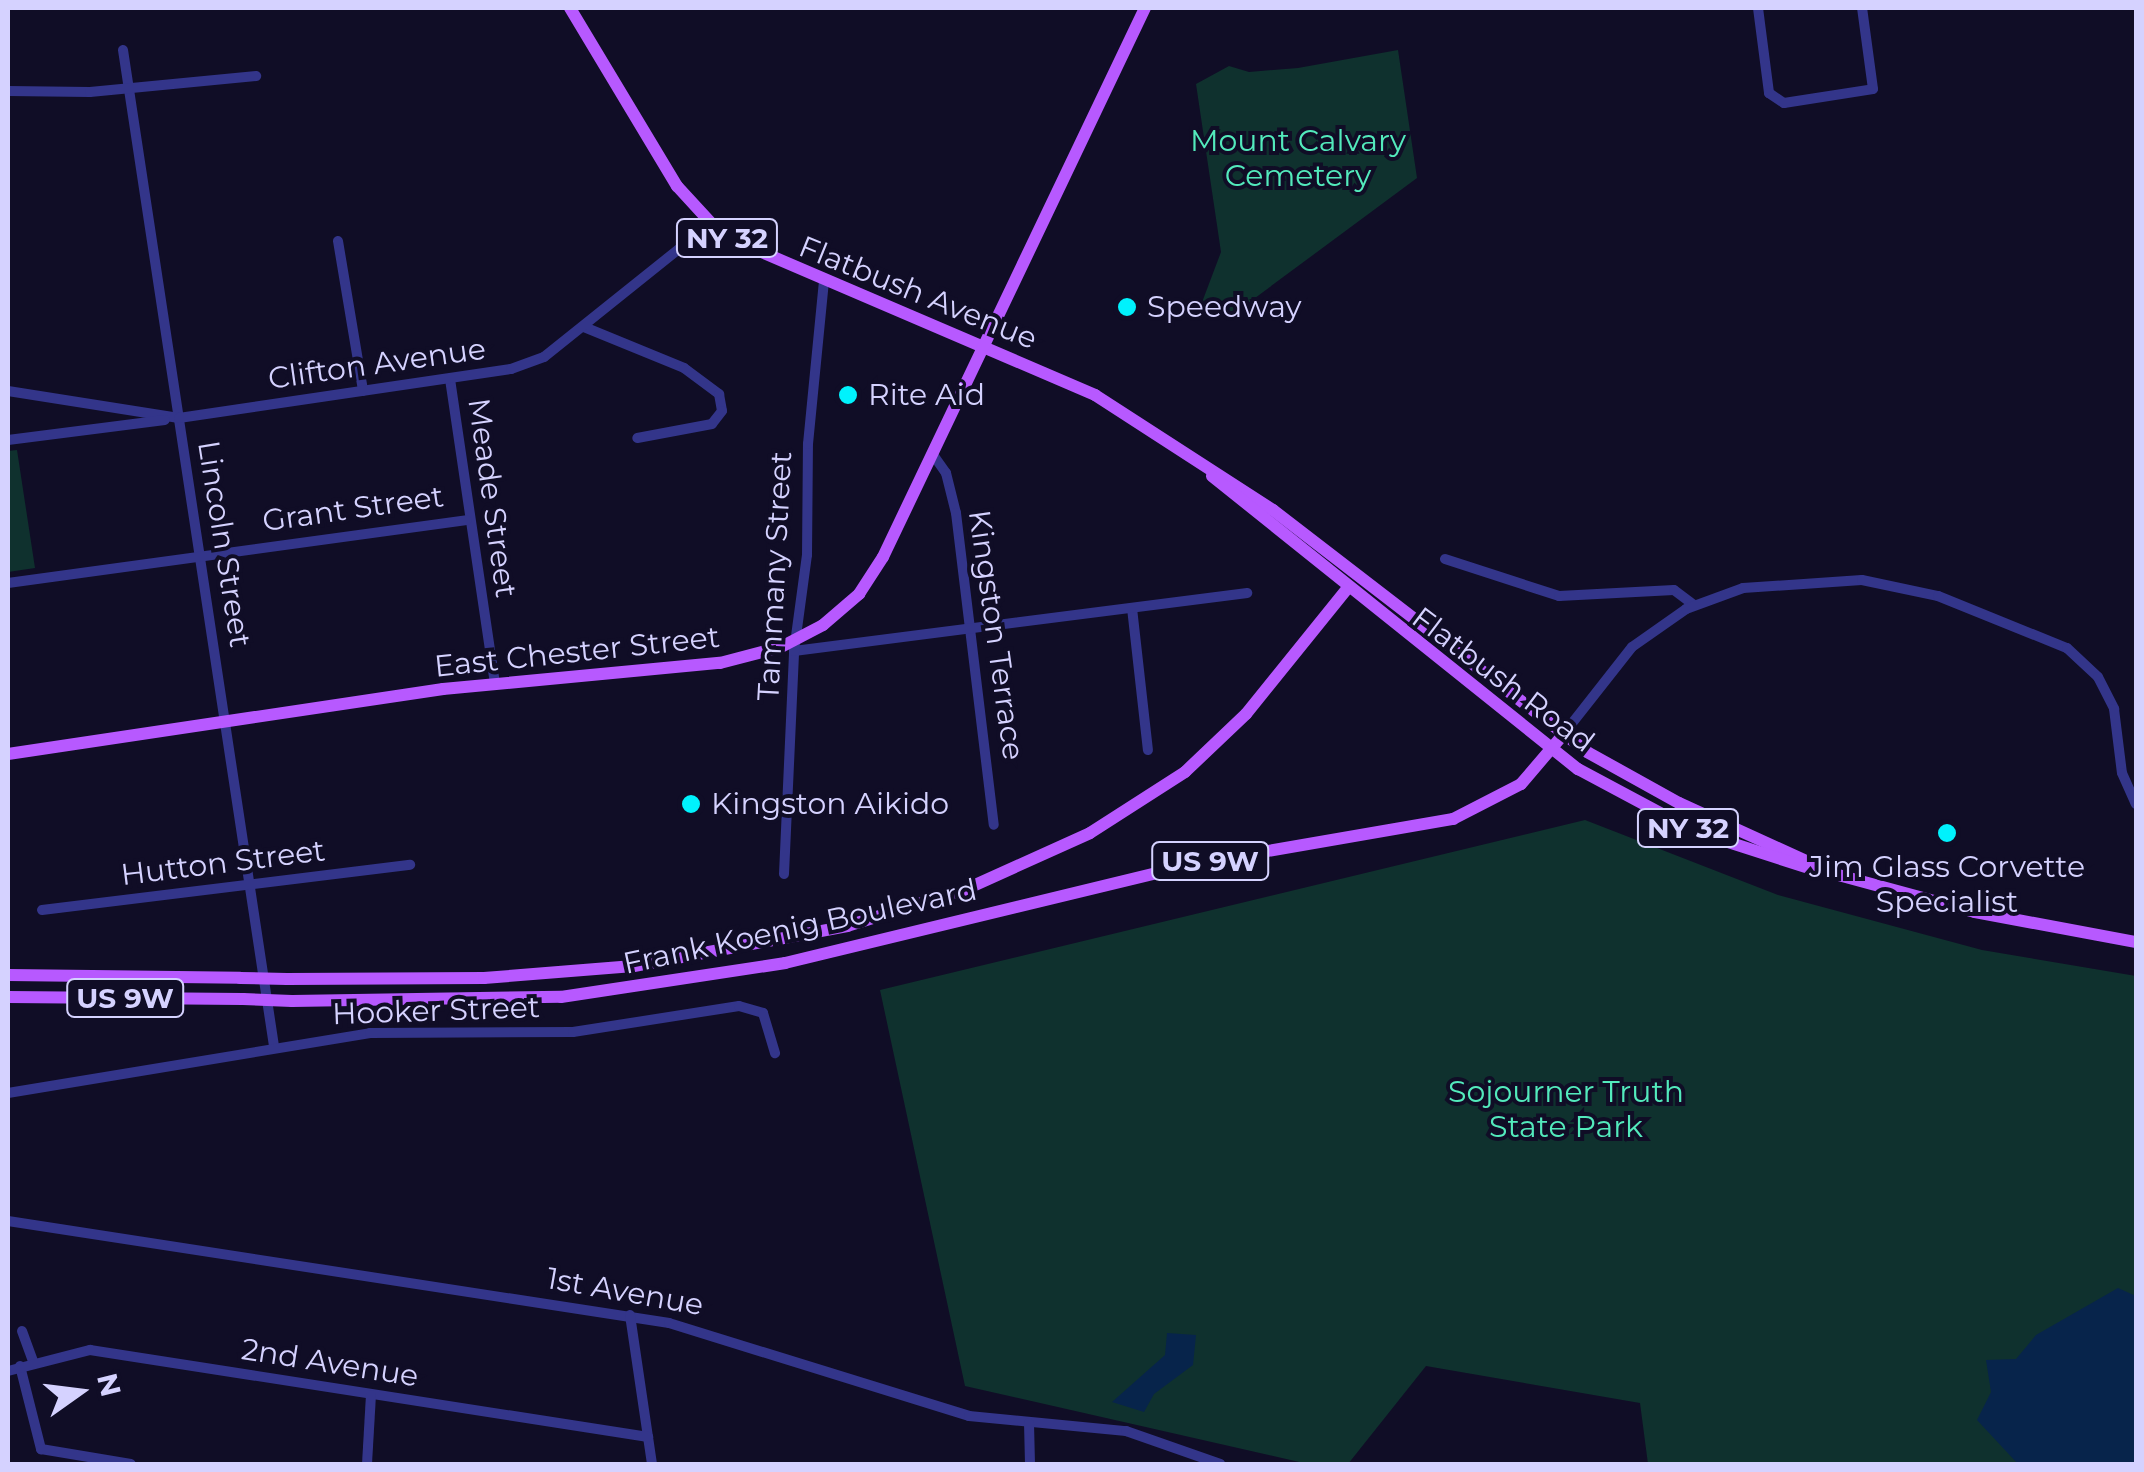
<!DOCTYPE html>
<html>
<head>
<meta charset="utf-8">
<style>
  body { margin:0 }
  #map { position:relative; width:2144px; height:1472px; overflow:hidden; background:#100d26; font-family:Montserrat,sans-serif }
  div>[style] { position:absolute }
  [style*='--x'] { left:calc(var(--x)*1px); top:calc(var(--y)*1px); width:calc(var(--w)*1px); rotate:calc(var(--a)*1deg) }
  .green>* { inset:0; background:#0f312e }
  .water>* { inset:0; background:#07244b }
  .minor>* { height:10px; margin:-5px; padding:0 5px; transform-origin:5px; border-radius:5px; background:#33358a }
  .major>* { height:12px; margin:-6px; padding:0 6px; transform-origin:6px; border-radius:6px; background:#b759ff }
  .major-bridge>* { height:12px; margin:-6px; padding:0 6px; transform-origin:6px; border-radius:6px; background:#b759ff }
  .dots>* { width:28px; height:28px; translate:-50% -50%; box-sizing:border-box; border:5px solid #100d26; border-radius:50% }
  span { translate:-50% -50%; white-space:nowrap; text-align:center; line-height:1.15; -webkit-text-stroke:8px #100d26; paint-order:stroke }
  .shield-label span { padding:2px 8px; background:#100d26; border:2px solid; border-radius:8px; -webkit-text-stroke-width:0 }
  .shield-label { font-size:28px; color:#d5d2ff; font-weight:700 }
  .park-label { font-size:30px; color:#53eabc }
  .street-label { font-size:30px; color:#d5d2ff }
  .poi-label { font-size:30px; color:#d5d2ff }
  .left { translate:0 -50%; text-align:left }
  .frame { position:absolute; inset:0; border:10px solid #d5d2ff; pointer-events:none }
  .north { position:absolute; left:30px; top:1342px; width:100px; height:100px; -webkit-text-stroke:8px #100d26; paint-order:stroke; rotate:76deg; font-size:28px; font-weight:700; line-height:40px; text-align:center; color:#d5d2ff }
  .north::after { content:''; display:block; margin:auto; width:35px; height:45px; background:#d5d2ff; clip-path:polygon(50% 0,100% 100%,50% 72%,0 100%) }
</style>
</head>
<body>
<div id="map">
  <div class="green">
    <i style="clip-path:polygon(1398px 50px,1417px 178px,1232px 315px,1201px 305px,1221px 252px,1196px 84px,1229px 66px,1249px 72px,1298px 68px)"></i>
    <i style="clip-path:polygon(17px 450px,35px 568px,8px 572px,8px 451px)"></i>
    <i style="clip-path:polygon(1585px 820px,1778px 895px,1982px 950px,2136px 976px,2136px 1464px,1648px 1464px,1640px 1403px,1426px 1366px,1348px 1464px,1308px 1464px,965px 1386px,880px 990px)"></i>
  </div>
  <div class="water">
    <i style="clip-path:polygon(2118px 1288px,2136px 1296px,2136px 1464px,2018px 1464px,1977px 1420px,1991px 1392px,1986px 1360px,2016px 1359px,2036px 1335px)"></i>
    <i style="clip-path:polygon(1167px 1333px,1196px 1335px,1193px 1365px,1154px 1394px,1144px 1412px,1112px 1402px,1165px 1355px)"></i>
  </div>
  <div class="minor">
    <i style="--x:1758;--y:8;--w:86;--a:82.6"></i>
    <i style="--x:1769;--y:93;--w:18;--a:34"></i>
    <i style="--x:1784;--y:103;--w:90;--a:-8.9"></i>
    <i style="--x:1873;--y:89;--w:82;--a:-97.7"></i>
    <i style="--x:123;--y:50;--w:1007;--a:81.38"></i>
    <i style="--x:8;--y:91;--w:82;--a:0.7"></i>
    <i style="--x:90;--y:92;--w:167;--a:-5.5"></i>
    <i style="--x:338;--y:241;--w:152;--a:80.5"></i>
    <i style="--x:584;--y:327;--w:108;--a:22.3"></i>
    <i style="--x:684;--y:368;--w:44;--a:36.6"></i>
    <i style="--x:719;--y:394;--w:17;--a:80"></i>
    <i style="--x:722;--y:411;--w:16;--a:128"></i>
    <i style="--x:712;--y:424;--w:76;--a:169.4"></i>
    <i style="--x:450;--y:379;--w:307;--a:81.6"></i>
    <i style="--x:8;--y:391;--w:173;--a:9"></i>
    <i style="--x:179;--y:418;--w:336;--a:-8.4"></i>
    <i style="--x:511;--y:369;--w:35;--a:-20"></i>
    <i style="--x:544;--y:357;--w:211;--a:-38.7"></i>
    <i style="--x:8;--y:440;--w:158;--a:-7.3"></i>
    <i style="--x:934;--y:456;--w:21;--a:55"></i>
    <i style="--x:946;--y:473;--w:41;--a:76"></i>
    <i style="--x:956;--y:513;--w:314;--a:83.1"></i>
    <i style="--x:1445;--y:559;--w:120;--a:18"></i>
    <i style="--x:1559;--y:596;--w:115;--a:-3"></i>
    <i style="--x:1674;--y:590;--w:25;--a:37"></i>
    <i style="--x:8;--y:583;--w:463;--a:-7.8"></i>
    <i style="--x:1132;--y:608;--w:143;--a:83.6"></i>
    <i style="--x:794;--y:651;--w:457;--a:-7.3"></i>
    <i style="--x:1562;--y:736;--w:113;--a:-51.8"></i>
    <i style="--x:1632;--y:647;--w:66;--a:-35.1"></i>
    <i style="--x:1686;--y:609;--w:61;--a:-20.2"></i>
    <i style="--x:1743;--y:588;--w:119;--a:-3.8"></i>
    <i style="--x:1862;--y:580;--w:78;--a:11.9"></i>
    <i style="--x:1938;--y:596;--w:139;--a:22"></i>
    <i style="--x:2067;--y:648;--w:42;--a:43.1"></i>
    <i style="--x:2098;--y:677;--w:36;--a:63"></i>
    <i style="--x:2114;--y:709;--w:64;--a:82.9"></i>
    <i style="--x:2122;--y:773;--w:34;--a:66"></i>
    <i style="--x:784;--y:874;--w:223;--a:-87.4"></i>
    <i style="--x:794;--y:651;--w:97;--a:-82.3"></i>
    <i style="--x:807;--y:555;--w:111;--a:-89.5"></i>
    <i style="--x:808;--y:444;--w:164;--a:-84.4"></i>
    <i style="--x:42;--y:910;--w:371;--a:-7"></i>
    <i style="--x:8;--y:1093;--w:367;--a:-9.4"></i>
    <i style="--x:370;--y:1033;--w:203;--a:-0.3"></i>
    <i style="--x:573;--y:1032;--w:168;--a:-8.9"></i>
    <i style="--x:739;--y:1006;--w:25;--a:16"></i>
    <i style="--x:763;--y:1013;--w:42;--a:73.3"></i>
    <i style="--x:8;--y:1221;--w:669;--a:8.77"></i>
    <i style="--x:669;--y:1323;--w:314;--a:17.2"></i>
    <i style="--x:969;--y:1416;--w:158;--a:5.5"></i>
    <i style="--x:1126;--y:1431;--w:100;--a:19.3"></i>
    <i style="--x:630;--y:1315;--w:151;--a:81.6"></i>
    <i style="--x:22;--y:1331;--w:32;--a:70"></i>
    <i style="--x:20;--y:1366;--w:86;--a:75.8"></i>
    <i style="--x:41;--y:1449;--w:91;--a:9.5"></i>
    <i style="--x:8;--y:1371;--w:85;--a:-14.4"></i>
    <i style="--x:90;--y:1350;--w:565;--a:8.86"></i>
    <i style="--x:1029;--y:1423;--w:41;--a:88.6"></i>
    <i style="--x:367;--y:1464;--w:69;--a:-86.7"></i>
  </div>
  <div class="major">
    <i style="--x:570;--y:8;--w:208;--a:59"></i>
    <i style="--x:677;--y:186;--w:67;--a:47.4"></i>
    <i style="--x:722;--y:235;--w:406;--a:23.2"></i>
    <i style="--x:1095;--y:395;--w:212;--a:32.9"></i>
    <i style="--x:1273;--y:510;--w:396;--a:37.6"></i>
    <i style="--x:1587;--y:752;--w:105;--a:29"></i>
    <i style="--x:1679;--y:803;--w:171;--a:24.5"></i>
    <i style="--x:1212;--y:476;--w:469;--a:38.7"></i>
    <i style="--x:1578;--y:769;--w:132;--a:28.1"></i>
    <i style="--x:1694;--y:831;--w:124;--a:17.9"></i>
    <i style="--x:8;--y:754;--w:440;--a:-8.5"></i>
    <i style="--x:443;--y:689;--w:278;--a:-5.4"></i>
    <i style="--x:720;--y:663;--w:63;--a:-14.7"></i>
    <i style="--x:781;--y:647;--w:47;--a:-27.6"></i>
    <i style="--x:823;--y:625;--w:48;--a:-40.7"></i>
    <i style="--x:859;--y:594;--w:44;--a:-57"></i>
    <i style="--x:883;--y:557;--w:608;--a:-64.49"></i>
    <i style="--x:1831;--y:873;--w:149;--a:15.2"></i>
    <i style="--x:1975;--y:912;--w:164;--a:10.6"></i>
    <i style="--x:8;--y:975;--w:232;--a:0.7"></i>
    <i style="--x:287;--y:979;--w:197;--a:-0.3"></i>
    <i style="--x:484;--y:978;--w:150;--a:-4.6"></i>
    <i style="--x:634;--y:966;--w:217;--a:-10.6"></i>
    <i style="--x:847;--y:926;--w:122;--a:-17.1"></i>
    <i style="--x:964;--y:890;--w:138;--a:-24.3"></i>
    <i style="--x:1090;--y:833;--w:113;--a:-32.7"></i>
    <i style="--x:1185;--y:772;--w:84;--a:-43.6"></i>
    <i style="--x:1246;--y:714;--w:161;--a:-51.1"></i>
    <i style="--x:8;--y:997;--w:235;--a:0.5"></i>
    <i style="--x:292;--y:1001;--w:269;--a:-0.9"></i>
    <i style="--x:561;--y:997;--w:227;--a:-8.6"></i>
    <i style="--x:785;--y:963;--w:431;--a:-13.6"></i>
    <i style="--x:1204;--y:862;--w:253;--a:-9.8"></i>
    <i style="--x:1453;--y:819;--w:76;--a:-27.2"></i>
    <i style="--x:1521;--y:784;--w:63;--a:-49.5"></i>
  </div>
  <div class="major-bridge">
    <i style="--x:240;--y:978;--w:47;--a:1.2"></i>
    <i style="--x:243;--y:999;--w:49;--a:2.3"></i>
  </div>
  <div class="dots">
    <i style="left:1127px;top:307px;background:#00f2fd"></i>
    <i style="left:848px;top:395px;background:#00f2fd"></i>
    <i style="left:691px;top:804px;background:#00f2fd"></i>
    <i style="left:1947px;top:833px;background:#00f2fd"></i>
  </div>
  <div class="shield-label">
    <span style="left:727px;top:238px">NY 32</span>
    <span style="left:1688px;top:828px">NY 32</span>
    <span style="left:1210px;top:861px">US 9W</span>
    <span style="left:125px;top:998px">US 9W</span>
  </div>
  <div class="park-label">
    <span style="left:1298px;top:158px">Mount Calvary<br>Cemetery</span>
    <span style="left:1566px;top:1109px">Sojourner Truth<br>State Park</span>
  </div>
  <div class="street-label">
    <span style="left:918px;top:293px;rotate:22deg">Flatbush Avenue</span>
    <span style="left:377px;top:364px;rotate:-8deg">Clifton Avenue</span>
    <span style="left:492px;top:498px;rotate:82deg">Meade Street</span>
    <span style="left:353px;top:509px;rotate:-8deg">Grant Street</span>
    <span style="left:224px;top:544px;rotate:81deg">Lincoln Street</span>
    <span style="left:775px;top:576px;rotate:-87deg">Tammany Street</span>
    <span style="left:996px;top:635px;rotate:82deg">Kingston Terrace</span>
    <span style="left:577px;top:652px;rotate:-6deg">East Chester Street</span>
    <span style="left:1503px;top:680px;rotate:37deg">Flatbush Road</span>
    <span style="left:223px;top:863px;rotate:-7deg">Hutton Street</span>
    <span style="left:800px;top:927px;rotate:-12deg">Frank Koenig Boulevard</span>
    <span style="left:436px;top:1011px;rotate:-2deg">Hooker Street</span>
    <span style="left:625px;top:1292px;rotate:10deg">1st Avenue</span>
    <span style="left:330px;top:1363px;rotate:9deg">2nd Avenue</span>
  </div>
  <div class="poi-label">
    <span class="left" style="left:1147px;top:307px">Speedway</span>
    <span class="left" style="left:868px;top:395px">Rite Aid</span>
    <span class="left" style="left:711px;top:804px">Kingston Aikido</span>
    <span style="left:1947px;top:884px">Jim Glass Corvette<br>Specialist</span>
  </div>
  <div class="frame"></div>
  <div class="north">N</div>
</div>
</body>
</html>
